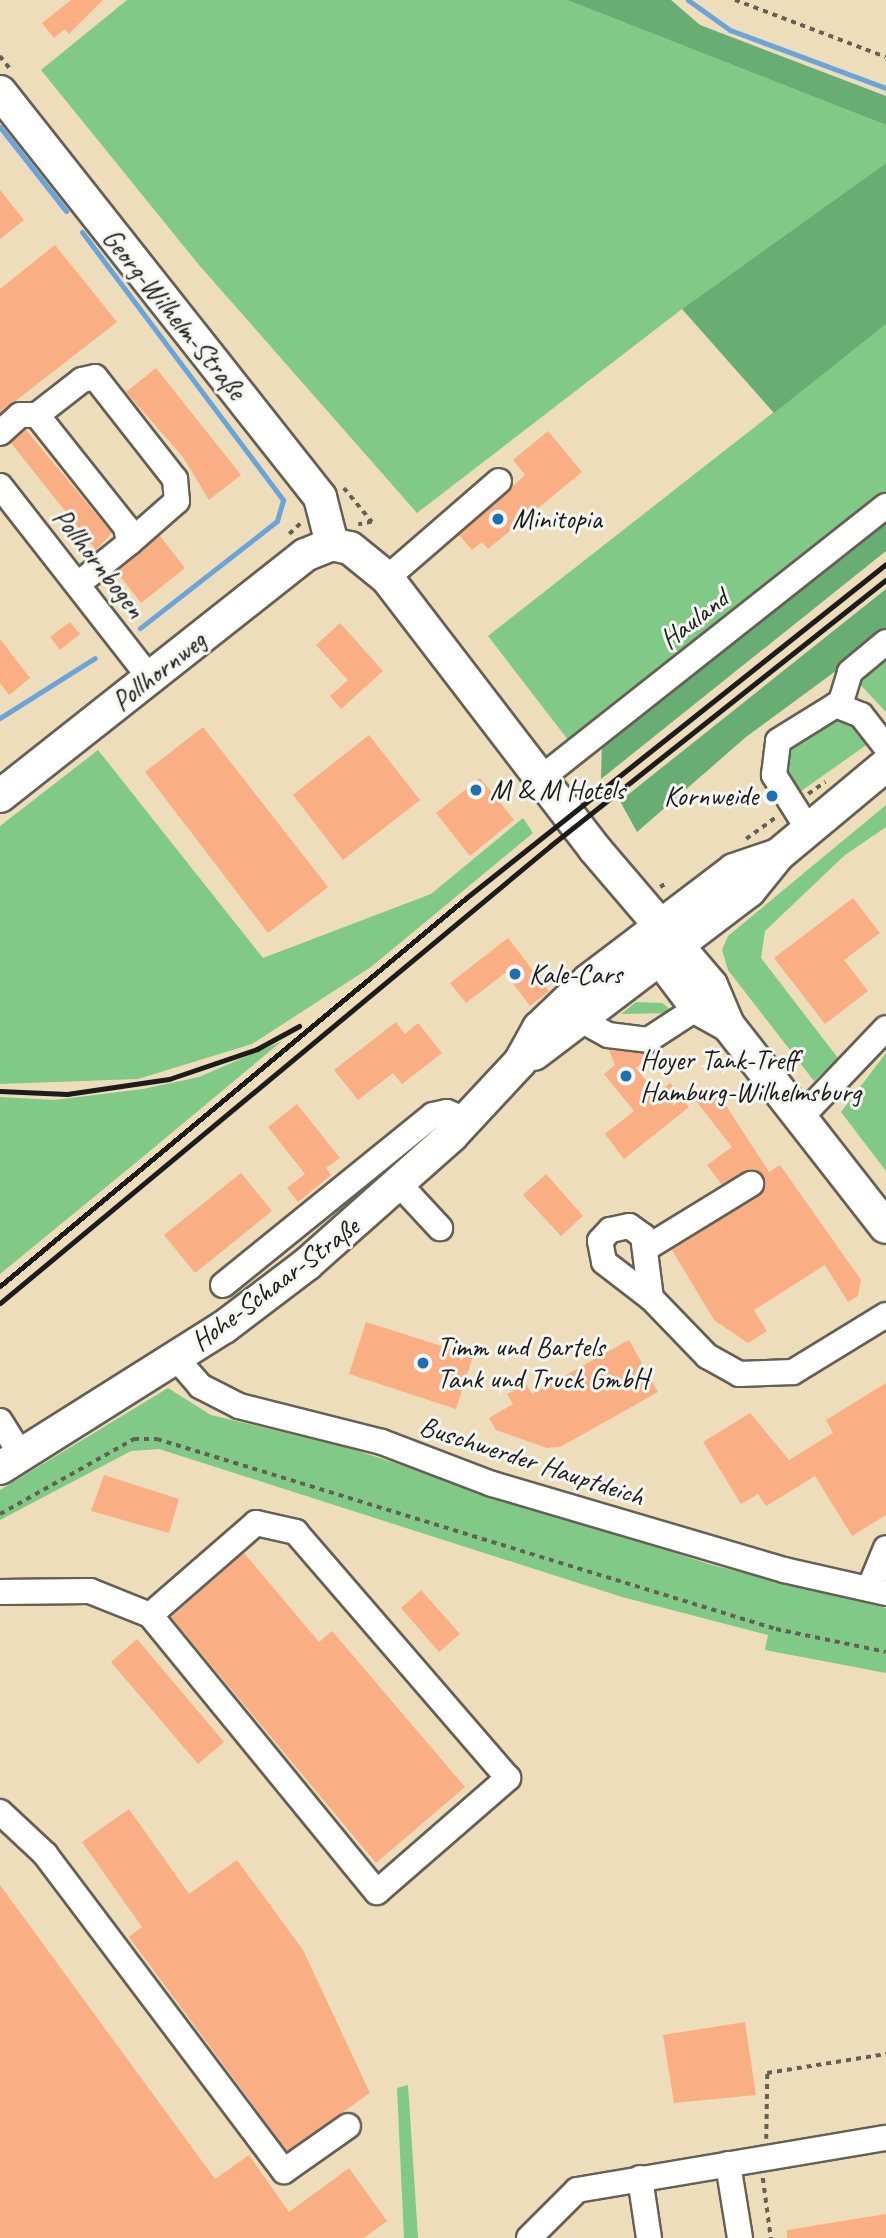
<!DOCTYPE html>
<html>
<head>
<meta charset="utf-8">
<style>
  body { margin:0 }
  #map { position:relative; width:886px; height:2238px; overflow:hidden; background:#edddbb; font-family:Caveat,sans-serif }
  div>[style] { position:absolute }
  [style*='--x'] { left:calc(var(--x)*1px); top:calc(var(--y)*1px); width:calc(var(--w)*1px); rotate:calc(var(--a)*1deg) }
  .green>* { inset:0; background:#80c986 }
  .forest>* { inset:0; background:#68ad73 }
  .stream>* { height:5px; margin:-2.5px; padding:0 2.5px; transform-origin:2.5px; border-radius:2.5px; background:#6ba4da }
  .building>* { inset:0; background:#faae84 }
  .path>* { height:3.5px; margin-top:-1.75px; transform-origin:0; background:repeating-linear-gradient(90deg,#656054 0 5px,transparent 0 10px) }
  .roads { filter:drop-shadow(2px 0 #656054) drop-shadow(-2px 0 #656054) drop-shadow(0 2px #656054) drop-shadow(0 -2px #656054) }
  .minor>* { height:24px; margin:-12px; padding:0 12px; transform-origin:12px; border-radius:12px; background:#fff }
  .major>* { height:32px; margin:-16px; padding:0 16px; transform-origin:16px; border-radius:16px; background:#fff }
  .rail>* { height:5px; margin:-2.5px; padding:0 2.5px; transform-origin:2.5px; border-radius:2.5px; background:#1c1c1c }
  .dots>* { width:19px; height:19px; translate:-50% -50%; box-sizing:border-box; border:4px solid #f6f6f2; border-radius:50% }
  span { translate:-50% -50%; white-space:nowrap; text-align:center; line-height:1.15; -webkit-text-stroke:6px #f6f6f2; paint-order:stroke }
  .street-label { font-size:28px; color:#1c1c1c }
  .poi-label { font-size:28px; color:#1c1c1c }
  .left { translate:0 -50%; text-align:left }
  .right { translate:-100% -50%; text-align:right }
</style>
</head>
<body>
<div id="map">
  <div class="green">
    <i style="clip-path:polygon(127px 0,567px 0,886px 125px,886px 163px,682px 309px,417px 513px,199px 265px,41px 70px)"></i>
    <i style="clip-path:polygon(886px 324px,886px 497px,815px 543px,798px 567px,720px 630px,694px 641px,572px 745px,488px 636px)"></i>
    <i style="clip-path:polygon(886px 649px,886px 712px,855px 679px)"></i>
    <i style="clip-path:polygon(839px 716px,852px 718px,872px 741px,797px 794px,785px 763px,790px 746px)"></i>
    <i style="clip-path:polygon(98px 750px,263px 958px,431px 894px,523px 818px,533px 833px,371px 967px,252px 1044px,138px 1079px,0 1084px,0 826px)"></i>
    <i style="clip-path:polygon(886px 805px,886px 827px,845px 855px,765px 931px,761px 958px,838px 1058px,814px 1081px,728px 970px,722px 950px,728px 936px)"></i>
    <i style="clip-path:polygon(636px 1002px,662px 1003px,675px 1013px,621px 1014px)"></i>
    <i style="clip-path:polygon(282px 1041px,139px 1160px,0 1274px,0 1097px,54px 1100px,143px 1089px,199px 1077px)"></i>
    <i style="clip-path:polygon(886px 1053px,886px 1171px,841px 1112px)"></i>
    <i style="clip-path:polygon(168px 1388px,211px 1415px,349px 1448px,712px 1565px,886px 1608px,886px 1673px,765px 1650px,768px 1635px,622px 1597px,159px 1449px,131px 1451px,0 1520px,0 1490px)"></i>
    <i style="clip-path:polygon(408px 2085px,418px 2238px,404px 2238px,397px 2088px)"></i>
  </div>
  <div class="forest">
    <i style="clip-path:polygon(567px 0,671px 0,700px 25px,886px 96px,886px 125px)"></i>
    <i style="clip-path:polygon(886px 163px,886px 324px,774px 413px,682px 309px)"></i>
    <i style="clip-path:polygon(886px 511px,886px 551px,601px 779px,602px 738px)"></i>
    <i style="clip-path:polygon(886px 589px,886px 634px,746px 737px,637px 832px,620px 801px)"></i>
  </div>
  <div class="stream">
    <i style="--x:688;--y:0;--w:52;--a:35.5"></i>
    <i style="--x:730;--y:30;--w:166;--a:20.4"></i>
    <i style="--x:0;--y:127;--w:107;--a:51.8"></i>
    <i style="--x:82;--y:232;--w:335;--a:53.1"></i>
    <i style="--x:283;--y:500;--w:22;--a:106"></i>
    <i style="--x:277;--y:521;--w:174;--a:142"></i>
    <i style="--x:0;--y:718;--w:112;--a:-32.3"></i>
  </div>
  <div class="building">
    <i style="clip-path:polygon(71px 0,103px 0,69px 34px,65px 29px,54px 38px,42px 23px)"></i>
    <i style="clip-path:polygon(0 190px,24px 220px,0 239px)"></i>
    <i style="clip-path:polygon(55px 245px,117px 322px,0 413px,0 289px)"></i>
    <i style="clip-path:polygon(156px 368px,241px 475px,209px 500px,183px 457px,126px 392px)"></i>
    <i style="clip-path:polygon(26px 430px,112px 533px,96px 550px,11px 443px)"></i>
    <i style="clip-path:polygon(548px 431px,582px 472px,488px 549px,482px 542px,472px 550px,459px 535px,525px 475px,513px 460px)"></i>
    <i style="clip-path:polygon(160px 536px,185px 568px,141px 603px,117px 572px)"></i>
    <i style="clip-path:polygon(70px 622px,80px 634px,60px 650px,50px 637px)"></i>
    <i style="clip-path:polygon(340px 623px,383px 671px,341px 709px,330px 696px,348px 680px,316px 645px)"></i>
    <i style="clip-path:polygon(0 639px,30px 678px,9px 695px,0 683px)"></i>
    <i style="clip-path:polygon(203px 727px,328px 887px,268px 933px,145px 772px)"></i>
    <i style="clip-path:polygon(369px 735px,420px 800px,343px 860px,293px 795px)"></i>
    <i style="clip-path:polygon(480px 778px,514px 820px,470px 856px,436px 813px)"></i>
    <i style="clip-path:polygon(853px 898px,880px 933px,844px 960px,868px 991px,825px 1024px,774px 958px)"></i>
    <i style="clip-path:polygon(508px 938px,549px 991px,530px 1006px,505px 973px,466px 1003px,450px 983px)"></i>
    <i style="clip-path:polygon(396px 1022px,405px 1034px,418px 1023px,442px 1053px,402px 1084px,393px 1073px,358px 1100px,334px 1070px)"></i>
    <i style="clip-path:polygon(609px 1050px,653px 1053px,636px 1068px,656px 1093px,670px 1083px,689px 1107px,624px 1159px,605px 1134px,634px 1111px,604px 1074px,615px 1065px)"></i>
    <i style="clip-path:polygon(714px 1087px,769px 1172px,780px 1165px,861px 1280px,858px 1296px,848px 1302px,825px 1265px,754px 1310px,767px 1331px,748px 1343px,714px 1320px,672px 1250px,764px 1190px,757px 1171px,722px 1185px,707px 1165px,732px 1147px,696px 1101px)"></i>
    <i style="clip-path:polygon(297px 1104px,340px 1158px,326px 1168px,331px 1175px,298px 1202px,287px 1188px,305px 1174px,268px 1127px)"></i>
    <i style="clip-path:polygon(241px 1173px,272px 1211px,195px 1273px,164px 1235px)"></i>
    <i style="clip-path:polygon(546px 1174px,583px 1216px,561px 1236px,523px 1195px)"></i>
    <i style="clip-path:polygon(366px 1322px,473px 1356px,456px 1409px,349px 1374px)"></i>
    <i style="clip-path:polygon(629px 1340px,658px 1392px,560px 1447px,547px 1448px,496px 1430px,489px 1418px,513px 1404px,507px 1394px,526px 1384px,532px 1394px)"></i>
    <i style="clip-path:polygon(886px 1383px,886px 1515px,852px 1536px,815px 1476px,766px 1506px,758px 1494px,741px 1504px,703px 1442px,750px 1413px,789px 1460px,833px 1433px,826px 1420px)"></i>
    <i style="clip-path:polygon(104px 1475px,179px 1499px,169px 1533px,91px 1511px)"></i>
    <i style="clip-path:polygon(244px 1553px,319px 1642px,332px 1631px,465px 1787px,376px 1863px,171px 1617px)"></i>
    <i style="clip-path:polygon(421px 1590px,460px 1634px,439px 1652px,401px 1608px)"></i>
    <i style="clip-path:polygon(137px 1639px,224px 1742px,198px 1764px,111px 1662px)"></i>
    <i style="clip-path:polygon(129px 1809px,189px 1894px,237px 1860px,303px 1950px,370px 2093px,287px 2151px,129px 1937px,142px 1927px,82px 1842px)"></i>
    <i style="clip-path:polygon(0 1885px,215px 2179px,249px 2155px,289px 2212px,349px 2168px,387px 2221px,364px 2238px,0 2238px)"></i>
    <i style="clip-path:polygon(745px 2022px,756px 2095px,674px 2103px,663px 2035px)"></i>
    <i style="clip-path:polygon(886px 2214px,886px 2238px,787px 2238px,787px 2230px)"></i>
  </div>
  <div class="path">
    <i style="--x:735;--y:0;--w:161;--a:20.7"></i>
    <i style="--x:0;--y:56;--w:16;--a:52"></i>
    <i style="--x:344;--y:488;--w:44;--a:50.5"></i>
    <i style="--x:372;--y:522;--w:14;--a:168"></i>
    <i style="--x:289;--y:534;--w:16;--a:-43"></i>
    <i style="--x:808;--y:794;--w:21;--a:-35"></i>
    <i style="--x:746;--y:839;--w:37;--a:-36"></i>
    <i style="--x:660;--y:887;--w:9;--a:-32"></i>
    <i style="--x:0;--y:1514;--w:154;--a:-29.2"></i>
    <i style="--x:134;--y:1439;--w:23;--a:0"></i>
    <i style="--x:157;--y:1439;--w:648;--a:17.06"></i>
    <i style="--x:776;--y:1629;--w:112;--a:11.8"></i>
    <i style="--x:766;--y:2139;--w:66;--a:-89.1"></i>
    <i style="--x:767;--y:2073;--w:121;--a:-9.1"></i>
    <i style="--x:763;--y:2178;--w:61;--a:82.4"></i>
  </div>
  <div class="roads">
    <div class="minor">
      <i style="--x:37;--y:415;--w:57;--a:-37.9"></i>
      <i style="--x:82;--y:380;--w:13;--a:-13"></i>
      <i style="--x:95;--y:377;--w:130;--a:51.9"></i>
      <i style="--x:175;--y:479;--w:22;--a:85"></i>
      <i style="--x:177;--y:501;--w:64;--a:138.8"></i>
      <i style="--x:0;--y:433;--w:27;--a:-42"></i>
      <i style="--x:20;--y:415;--w:17;--a:0"></i>
      <i style="--x:37;--y:415;--w:143;--a:51.5"></i>
      <i style="--x:126;--y:527;--w:16;--a:79"></i>
      <i style="--x:129;--y:543;--w:65;--a:141.2"></i>
      <i style="--x:0;--y:486;--w:244;--a:52"></i>
      <i style="--x:387;--y:578;--w:148;--a:-40.9"></i>
      <i style="--x:840;--y:705;--w:34;--a:-73"></i>
      <i style="--x:850;--y:672;--w:47;--a:-39.8"></i>
      <i style="--x:540;--y:779;--w:441;--a:-38.3"></i>
      <i style="--x:808;--y:829;--w:64;--a:-122.2"></i>
      <i style="--x:774;--y:775;--w:34;--a:-83"></i>
      <i style="--x:778;--y:741;--w:68;--a:-31.8"></i>
      <i style="--x:836;--y:705;--w:27;--a:22"></i>
      <i style="--x:861;--y:715;--w:41;--a:52"></i>
      <i style="--x:581;--y:1020;--w:31;--a:29"></i>
      <i style="--x:608;--y:1035;--w:40;--a:7.1"></i>
      <i style="--x:648;--y:1040;--w:59;--a:-33.1"></i>
      <i style="--x:803;--y:1115;--w:120;--a:-46.3"></i>
      <i style="--x:400;--y:1185;--w:59;--a:47.1"></i>
      <i style="--x:648;--y:1247;--w:121;--a:-31.5"></i>
      <i style="--x:223;--y:1285;--w:270;--a:-39"></i>
      <i style="--x:433;--y:1115;--w:14;--a:-12"></i>
      <i style="--x:447;--y:1112;--w:21;--a:23"></i>
      <i style="--x:651;--y:1298;--w:63;--a:-97.4"></i>
      <i style="--x:643;--y:1236;--w:17;--a:-144"></i>
      <i style="--x:629;--y:1226;--w:19;--a:168"></i>
      <i style="--x:610;--y:1230;--w:15;--a:132"></i>
      <i style="--x:600;--y:1241;--w:21;--a:79"></i>
      <i style="--x:604;--y:1262;--w:59;--a:37.5"></i>
      <i style="--x:651;--y:1298;--w:81;--a:46"></i>
      <i style="--x:707;--y:1356;--w:37;--a:29"></i>
      <i style="--x:739;--y:1374;--w:54;--a:-2.1"></i>
      <i style="--x:793;--y:1372;--w:109;--a:-31.5"></i>
      <i style="--x:176;--y:1358;--w:37;--a:49"></i>
      <i style="--x:200;--y:1386;--w:44;--a:27.1"></i>
      <i style="--x:239;--y:1406;--w:147;--a:14.1"></i>
      <i style="--x:382;--y:1442;--w:118;--a:20.9"></i>
      <i style="--x:492;--y:1484;--w:304;--a:16.4"></i>
      <i style="--x:784;--y:1570;--w:105;--a:12.7"></i>
      <i style="--x:0;--y:1421;--w:39;--a:58"></i>
      <i style="--x:869;--y:1589;--w:44;--a:-67.5"></i>
      <i style="--x:0;--y:1592;--w:90;--a:-0.6"></i>
      <i style="--x:90;--y:1591;--w:65;--a:21.8"></i>
      <i style="--x:150;--y:1615;--w:358;--a:50.7"></i>
      <i style="--x:377;--y:1892;--w:174;--a:-41"></i>
      <i style="--x:508;--y:1778;--w:325;--a:-130.8"></i>
      <i style="--x:296;--y:1532;--w:41;--a:-167.3"></i>
      <i style="--x:256;--y:1523;--w:140;--a:139"></i>
      <i style="--x:0;--y:1812;--w:62;--a:43"></i>
      <i style="--x:45;--y:1854;--w:397;--a:53"></i>
      <i style="--x:284;--y:2171;--w:78;--a:-35.1"></i>
      <i style="--x:728;--y:2164;--w:75;--a:80.8"></i>
      <i style="--x:640;--y:2178;--w:61;--a:81.5"></i>
      <i style="--x:529;--y:2238;--w:68;--a:-45"></i>
      <i style="--x:577;--y:2190;--w:313;--a:-9.6"></i>
    </div>
    <div class="major">
      <i style="--x:0;--y:92;--w:516;--a:51.69"></i>
      <i style="--x:320;--y:497;--w:49;--a:75.7"></i>
      <i style="--x:0;--y:796;--w:389;--a:-38.3"></i>
      <i style="--x:305;--y:555;--w:29;--a:-22"></i>
      <i style="--x:332;--y:544;--w:18;--a:13"></i>
      <i style="--x:350;--y:548;--w:48;--a:39"></i>
      <i style="--x:387;--y:578;--w:340;--a:52.5"></i>
      <i style="--x:594;--y:848;--w:180;--a:49.5"></i>
      <i style="--x:711;--y:985;--w:43;--a:67"></i>
      <i style="--x:728;--y:1025;--w:256;--a:52"></i>
      <i style="--x:648;--y:943;--w:81;--a:53"></i>
      <i style="--x:697;--y:1008;--w:35;--a:29"></i>
      <i style="--x:534;--y:1054;--w:270;--a:-37.2"></i>
      <i style="--x:749;--y:891;--w:46;--a:-51.1"></i>
      <i style="--x:778;--y:855;--w:141;--a:-39.8"></i>
      <i style="--x:0;--y:1468;--w:265;--a:-32.2"></i>
      <i style="--x:224;--y:1327;--w:104;--a:-37.2"></i>
      <i style="--x:307;--y:1264;--w:193;--a:-41.6"></i>
      <i style="--x:451;--y:1136;--w:101;--a:-47"></i>
      <i style="--x:520;--y:1062;--w:39;--a:-61"></i>
      <i style="--x:539;--y:1028;--w:68;--a:-43.8"></i>
      <i style="--x:588;--y:981;--w:183;--a:-37.2"></i>
      <i style="--x:734;--y:870;--w:46;--a:-18.8"></i>
    </div>
  </div>
  <div class="rail">
    <i style="--x:0;--y:1091;--w:67;--a:2.6"></i>
    <i style="--x:67;--y:1094;--w:103;--a:-8.4"></i>
    <i style="--x:169;--y:1079;--w:93;--a:-18.8"></i>
    <i style="--x:257;--y:1049;--w:48;--a:-28.7"></i>
    <i style="--x:0;--y:1286;--w:606;--a:-39.78"></i>
    <i style="--x:466;--y:898;--w:537;--a:-38.49"></i>
    <i style="--x:0;--y:1303;--w:715;--a:-39.72"></i>
    <i style="--x:550;--y:846;--w:429;--a:-38.4"></i>
  </div>
  <div class="dots">
    <i style="left:498px;top:519px;background:#1f6fb2"></i>
    <i style="left:476px;top:790px;background:#1f6fb2"></i>
    <i style="left:772px;top:796px;background:#1f6fb2"></i>
    <i style="left:515px;top:974px;background:#1f6fb2"></i>
    <i style="left:626px;top:1076px;background:#1f6fb2"></i>
    <i style="left:423px;top:1363px;background:#1f6fb2"></i>
  </div>
  <div class="street-label">
    <span style="left:174px;top:314px;rotate:51deg">Georg-Wilhelm-Straße</span>
    <span style="left:99px;top:563px;rotate:52deg">Pollhornbogen</span>
    <span style="left:694px;top:619px;rotate:-38deg">Hauland</span>
    <span style="left:159px;top:671px;rotate:-38deg">Pollhornweg</span>
    <span style="left:275px;top:1284px;rotate:-37deg">Hohe-Schaar-Straße</span>
    <span style="left:532px;top:1461px;rotate:18deg">Buschwerder Hauptdeich</span>
  </div>
  <div class="poi-label">
    <span class="left" style="left:512px;top:519px">Minitopia</span>
    <span class="left" style="left:490px;top:790px">M &amp; M Hotels</span>
    <span class="right" style="left:758px;top:796px">Kornweide</span>
    <span class="left" style="left:529px;top:974px">Kale-Cars</span>
    <span class="left" style="left:640px;top:1076px">Hoyer Tank-Treff<br>Hamburg-Wilhelmsburg</span>
    <span class="left" style="left:437px;top:1363px">Timm und Bartels<br>Tank und Truck GmbH</span>
  </div>
</div>
</body>
</html>
